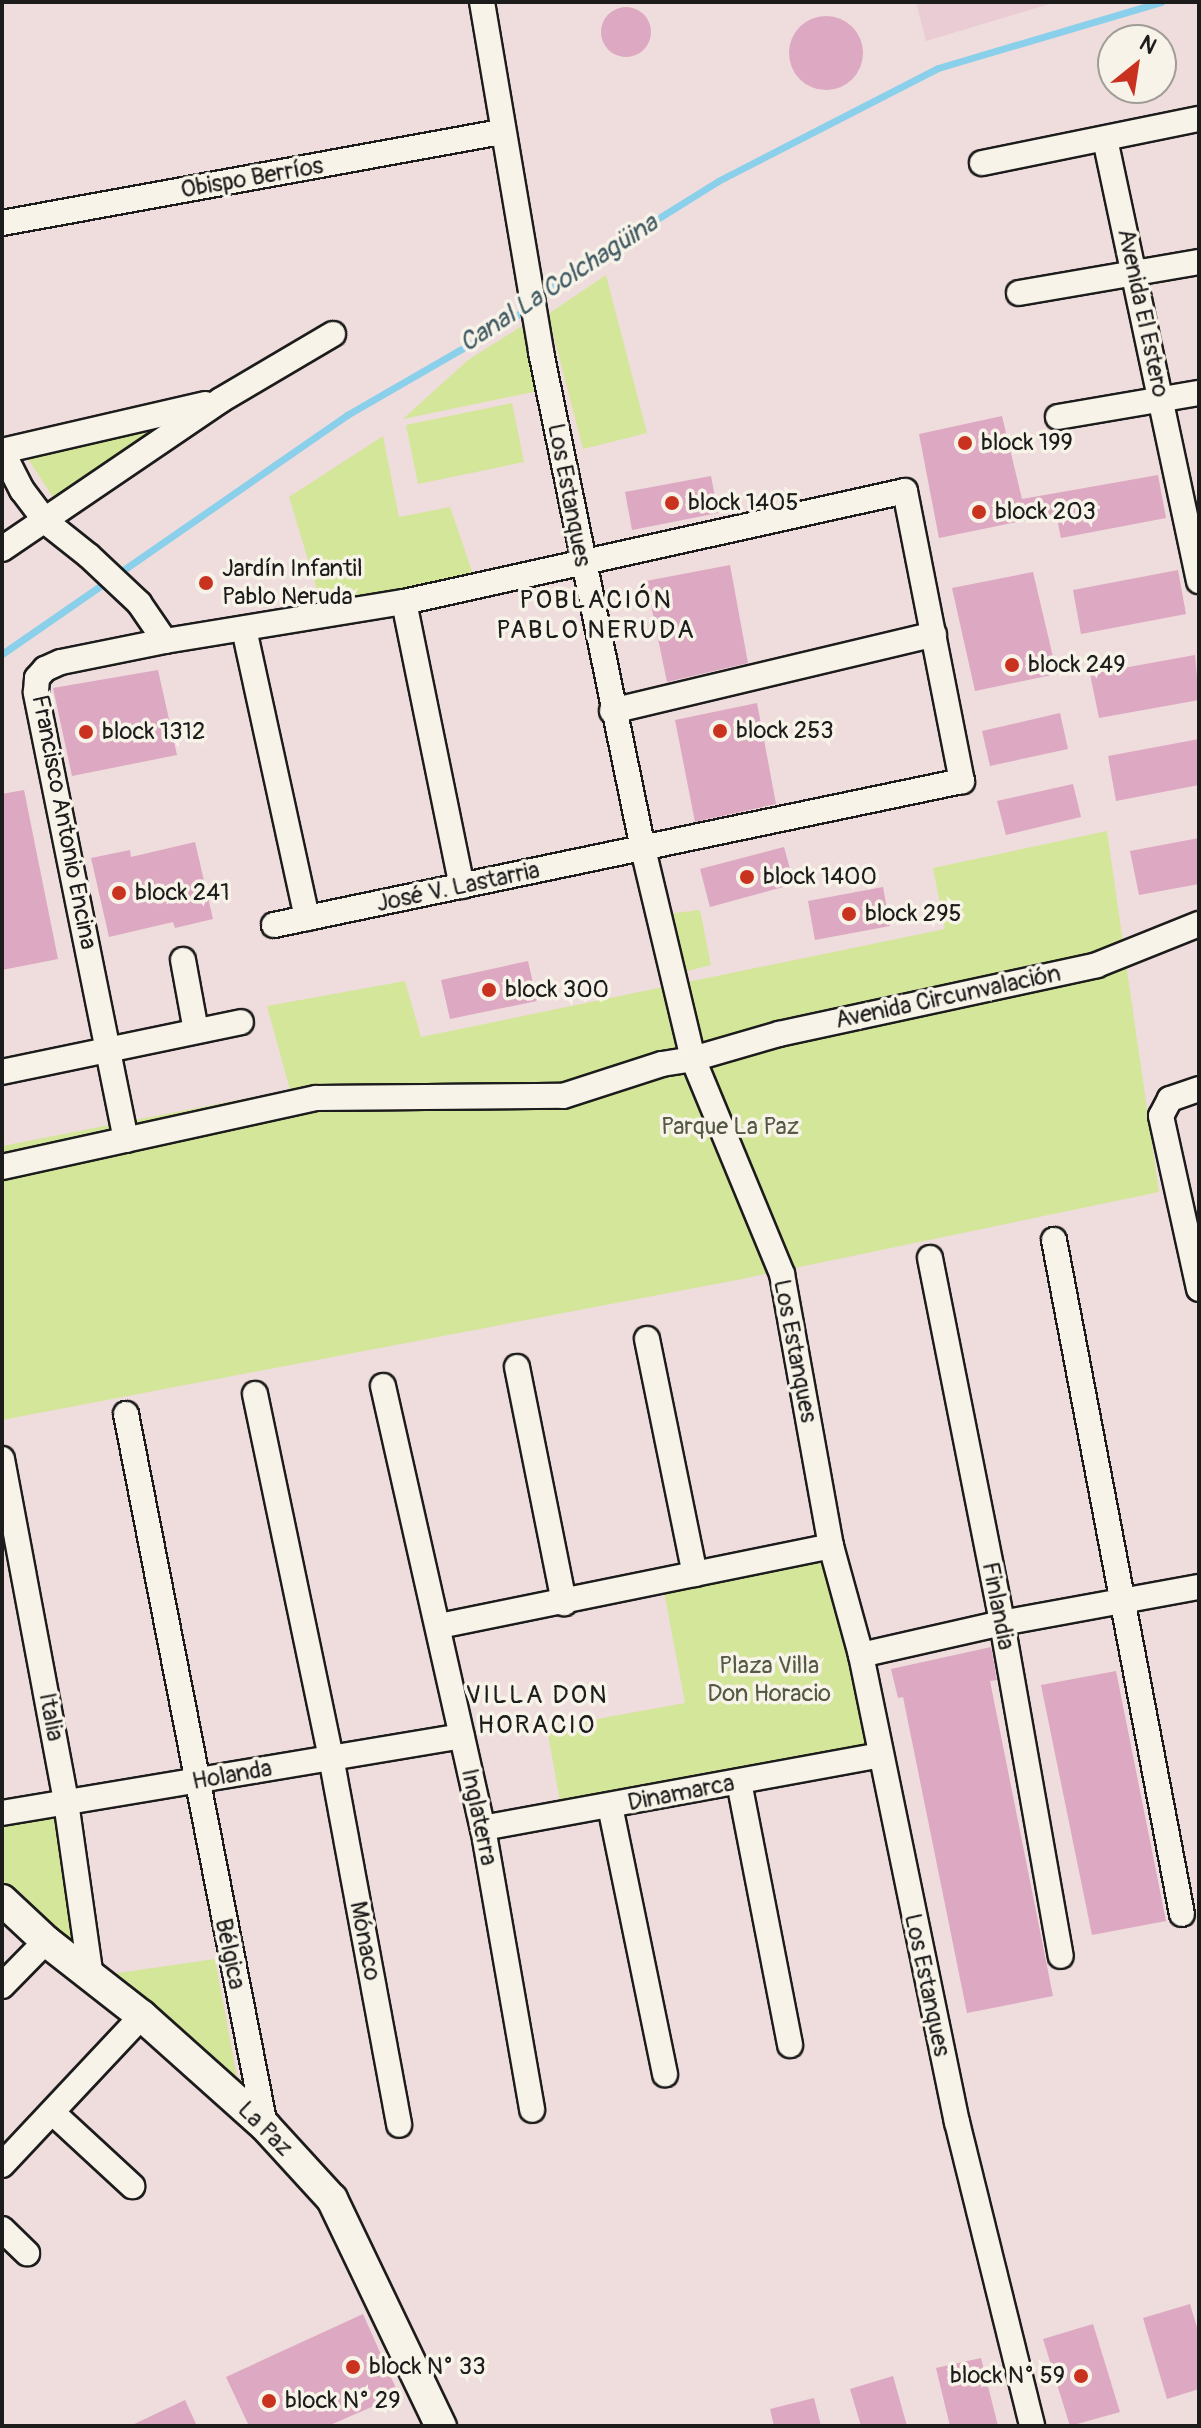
<!DOCTYPE html>
<html>
<head>
<meta charset="utf-8">
<style>
  body { margin:0 }
  #map { position:relative; width:1201px; height:2428px; overflow:hidden; background:#efdcdc; font-family:Pangolin,sans-serif }
  div>[style] { position:absolute }
  [style*='--x'] { left:calc(var(--x)*1px); top:calc(var(--y)*1px); width:calc(var(--w)*1px); rotate:calc(var(--a)*1deg) }
  .built>* { inset:0; background:#eaccd4 }
  .green>* { inset:0; background:#d4e69a }
  .stream>* { height:7px; margin:-3.5px; padding:0 3.5px; transform-origin:3.5px; border-radius:3.5px; background:#8ad0eb }
  .building>* { inset:0; background:#dda8c1 }
  .round { border-radius:50% }
  .roads { filter:drop-shadow(2px 0 #1c1c1c) drop-shadow(-2px 0 #1c1c1c) drop-shadow(0 2px #1c1c1c) drop-shadow(0 -2px #1c1c1c) }
  .minor>* { height:24px; margin:-12px; padding:0 12px; transform-origin:12px; border-radius:12px; background:#f7f3e8 }
  .tertiary>* { height:30px; margin:-15px; padding:0 15px; transform-origin:15px; border-radius:15px; background:#f7f3e8 }
  .dots>* { width:22px; height:22px; translate:-50% -50%; box-sizing:border-box; border:4px solid #f7f3e8; border-radius:50% }
  span { translate:-50% -50%; white-space:nowrap; text-align:center; line-height:1.15; -webkit-text-stroke:7px #f7f3e8; paint-order:stroke }
  .street-label { font-size:24px; color:#1c1c1c }
  .poi-label { font-size:24px; color:#1c1c1c }
  .left { translate:0 -50%; text-align:left }
  .right { translate:-100% -50%; text-align:right }
  .park-label { font-size:24px; color:#535942 }
  .water-label { font-size:26px; color:#425b64; font-style:italic }
  .neighbourhood-label { font-size:26px; color:#1c1c1c; letter-spacing:2px }
  .frame { position:absolute; inset:0; border:4px solid #1c1c1c; pointer-events:none }
  .north { position:absolute; left:1097px; top:24px; width:80px; height:80px; box-sizing:border-box; background:#f7f3e8; border:2px solid #9f9d96; border-radius:50%; rotate:30deg; font-size:22px; font-weight:700; line-height:32px; text-align:center; color:#1c1c1c }
  .north::after { content:''; display:block; margin:auto; width:28px; height:36px; background:#c8321e; clip-path:polygon(50% 0,100% 100%,50% 72%,0 100%) }
</style>
</head>
<body>
<div id="map">
  <div class="built">
    <i style="clip-path:polygon(916px 2px,1056px 2px,926px 41px)"></i>
  </div>
  <div class="green">
    <i style="clip-path:polygon(606px 275px,647px 433px,583px 449px,548px 314px)"></i>
    <i style="clip-path:polygon(522px 326px,538px 391px,403px 419px,468px 360px)"></i>
    <i style="clip-path:polygon(512px 403px,524px 462px,418px 484px,406px 425px)"></i>
    <i style="clip-path:polygon(181px 417px,53px 497px,26px 456px)"></i>
    <i style="clip-path:polygon(383px 436px,399px 517px,450px 507px,473px 574px,322px 606px,289px 497px)"></i>
    <i style="clip-path:polygon(1107px 831px,1159px 1192px,737px 1280px,2px 1420px,2px 1146px,290px 1090px,267px 1006px,405px 981px,421px 1037px,945px 929px,933px 868px)"></i>
    <i style="clip-path:polygon(700px 910px,711px 965px,679px 973px,665px 914px)"></i>
    <i style="clip-path:polygon(827px 1550px,873px 1750px,561px 1807px,547px 1728px,685px 1703px,663px 1586px)"></i>
    <i style="clip-path:polygon(55px 1812px,85px 1965px,2px 1889px,2px 1820px)"></i>
    <i style="clip-path:polygon(215px 1959px,242px 2104px,97px 1976px)"></i>
  </div>
  <div class="stream">
    <i style="--x:536;--y:299;--w:36;--a:-38"></i>
    <i style="--x:564;--y:277;--w:181;--a:-31.9"></i>
    <i style="--x:718;--y:181;--w:247;--a:-27.2"></i>
    <i style="--x:938;--y:68;--w:233;--a:-16.5"></i>
    <i style="--x:2;--y:654;--w:420;--a:-34.7"></i>
    <i style="--x:347;--y:415;--w:188;--a:-30"></i>
    <i style="--x:510;--y:321;--w:22;--a:-39"></i>
  </div>
  <div class="building">
    <i class="round" style="left:601px;top:7px;width:50px;height:50px"></i>
    <i class="round" style="left:789px;top:16px;width:74px;height:74px"></i>
    <i style="clip-path:polygon(1002px 416px,1022px 499px,1158px 475px,1166px 518px,1061px 538px,1056px 514px,939px 538px,919px 434px)"></i>
    <i style="clip-path:polygon(711px 476px,718px 513px,632px 530px,625px 492px)"></i>
    <i style="clip-path:polygon(730px 565px,748px 663px,667px 682px,646px 581px)"></i>
    <i style="clip-path:polygon(1178px 570px,1186px 614px,1081px 634px,1073px 590px)"></i>
    <i style="clip-path:polygon(1033px 572px,1057px 674px,975px 691px,952px 588px)"></i>
    <i style="clip-path:polygon(1195px 655px,1199px 700px,1099px 718px,1090px 674px)"></i>
    <i style="clip-path:polygon(158px 670px,177px 755px,72px 776px,53px 688px)"></i>
    <i style="clip-path:polygon(757px 703px,776px 804px,695px 822px,675px 720px)"></i>
    <i style="clip-path:polygon(1060px 713px,1068px 749px,990px 766px,982px 731px)"></i>
    <i style="clip-path:polygon(1199px 739px,1199px 785px,1116px 801px,1108px 756px)"></i>
    <i style="clip-path:polygon(1073px 784px,1081px 817px,1006px 835px,997px 801px)"></i>
    <i style="clip-path:polygon(24px 790px,58px 959px,2px 970px,2px 794px)"></i>
    <i style="clip-path:polygon(1199px 838px,1199px 884px,1139px 895px,1130px 851px)"></i>
    <i style="clip-path:polygon(195px 842px,213px 919px,175px 928px,173px 922px,109px 937px,91px 858px,130px 850px,131px 857px)"></i>
    <i style="clip-path:polygon(784px 847px,794px 884px,710px 907px,700px 869px)"></i>
    <i style="clip-path:polygon(883px 887px,890px 926px,815px 940px,808px 901px)"></i>
    <i style="clip-path:polygon(528px 961px,537px 1001px,450px 1019px,441px 980px)"></i>
    <i style="clip-path:polygon(991px 1647px,997px 1680px,990px 1681px,1053px 1996px,967px 2013px,903px 1697px,898px 1698px,891px 1669px)"></i>
    <i style="clip-path:polygon(1116px 1671px,1166px 1921px,1092px 1935px,1041px 1685px)"></i>
    <i style="clip-path:polygon(1190px 2304px,1199px 2334px,1199px 2389px,1167px 2399px,1143px 2318px)"></i>
    <i style="clip-path:polygon(363px 2314px,399px 2395px,328px 2426px,249px 2426px,226px 2377px)"></i>
    <i style="clip-path:polygon(1093px 2324px,1120px 2412px,1070px 2426px,1043px 2339px)"></i>
    <i style="clip-path:polygon(981px 2358px,998px 2426px,950px 2426px,936px 2368px)"></i>
    <i style="clip-path:polygon(893px 2376px,907px 2426px,861px 2426px,850px 2389px)"></i>
    <i style="clip-path:polygon(814px 2398px,821px 2426px,774px 2426px,770px 2409px)"></i>
    <i style="clip-path:polygon(185px 2400px,197px 2426px,130px 2426px)"></i>
  </div>
  <div class="roads">
    <div class="minor">
      <i style="--x:482;--y:2;--w:355;--a:80.4"></i>
      <i style="--x:541;--y:352;--w:507;--a:78.4"></i>
      <i style="--x:643;--y:849;--w:216;--a:76.6"></i>
      <i style="--x:693;--y:1059;--w:233;--a:67.5"></i>
      <i style="--x:782;--y:1274;--w:276;--a:79.8"></i>
      <i style="--x:831;--y:1546;--w:113;--a:74.6"></i>
      <i style="--x:861;--y:1655;--w:477;--a:78.4"></i>
      <i style="--x:957;--y:2122;--w:313;--a:76.1"></i>
      <i style="--x:1105;--y:139;--w:452;--a:78"></i>
      <i style="--x:982;--y:163;--w:221;--a:-11.5"></i>
      <i style="--x:2;--y:223;--w:507;--a:-10.34"></i>
      <i style="--x:1019;--y:293;--w:183;--a:-9.8"></i>
      <i style="--x:1058;--y:417;--w:143;--a:-9.7"></i>
      <i style="--x:2;--y:451;--w:44;--a:62.9"></i>
      <i style="--x:22;--y:490;--w:39;--a:53"></i>
      <i style="--x:45;--y:521;--w:56;--a:38.5"></i>
      <i style="--x:89;--y:556;--w:69;--a:43.2"></i>
      <i style="--x:139;--y:603;--w:46;--a:55.6"></i>
      <i style="--x:2;--y:451;--w:209;--a:-13"></i>
      <i style="--x:2;--y:549;--w:265;--a:-34.2"></i>
      <i style="--x:221;--y:400;--w:130;--a:-30.5"></i>
      <i style="--x:404;--y:602;--w:290;--a:78.5"></i>
      <i style="--x:244;--y:629;--w:296;--a:77.7"></i>
      <i style="--x:612;--y:711;--w:331;--a:-13.4"></i>
      <i style="--x:183;--y:960;--w:72;--a:79.6"></i>
      <i style="--x:2;--y:1072;--w:244;--a:-11.8"></i>
      <i style="--x:1199;--y:1089;--w:31;--a:161"></i>
      <i style="--x:1170;--y:1099;--w:19;--a:118"></i>
      <i style="--x:1161;--y:1116;--w:177;--a:77.6"></i>
      <i style="--x:126;--y:1140;--w:457;--a:-101.4"></i>
      <i style="--x:36;--y:692;--w:14;--a:-86"></i>
      <i style="--x:37;--y:678;--w:12;--a:-48"></i>
      <i style="--x:45;--y:669;--w:17;--a:-24"></i>
      <i style="--x:61;--y:662;--w:106;--a:-11.4"></i>
      <i style="--x:165;--y:641;--w:242;--a:-9.3"></i>
      <i style="--x:404;--y:602;--w:513;--a:-12.49"></i>
      <i style="--x:905;--y:491;--w:296;--a:78.9"></i>
      <i style="--x:962;--y:781;--w:703;--a:168.18"></i>
      <i style="--x:2;--y:1167;--w:321;--a:-12.4"></i>
      <i style="--x:316;--y:1098;--w:247;--a:-0.5"></i>
      <i style="--x:563;--y:1096;--w:104;--a:-17.9"></i>
      <i style="--x:662;--y:1064;--w:31;--a:-9"></i>
      <i style="--x:693;--y:1059;--w:90;--a:-16.2"></i>
      <i style="--x:779;--y:1034;--w:325;--a:-12.2"></i>
      <i style="--x:1097;--y:965;--w:110;--a:-21.9"></i>
      <i style="--x:1054;--y:1240;--w:686;--a:79.25"></i>
      <i style="--x:930;--y:1258;--w:372;--a:78.8"></i>
      <i style="--x:1002;--y:1623;--w:338;--a:80"></i>
      <i style="--x:647;--y:1339;--w:240;--a:78.5"></i>
      <i style="--x:517;--y:1367;--w:241;--a:78.7"></i>
      <i style="--x:383;--y:1386;--w:453;--a:77.3"></i>
      <i style="--x:483;--y:1828;--w:286;--a:80.1"></i>
      <i style="--x:255;--y:1394;--w:371;--a:78.2"></i>
      <i style="--x:331;--y:1757;--w:374;--a:79.5"></i>
      <i style="--x:126;--y:1414;--w:725;--a:78.95"></i>
      <i style="--x:2;--y:1459;--w:349;--a:79.4"></i>
      <i style="--x:66;--y:1802;--w:177;--a:81.9"></i>
      <i style="--x:439;--y:1626;--w:400;--a:-11.5"></i>
      <i style="--x:861;--y:1655;--w:145;--a:-12.8"></i>
      <i style="--x:1002;--y:1623;--w:200;--a:-10.4"></i>
      <i style="--x:739;--y:1782;--w:268;--a:79"></i>
      <i style="--x:610;--y:1806;--w:274;--a:78.4"></i>
      <i style="--x:2;--y:1813;--w:466;--a:-9.5"></i>
      <i style="--x:483;--y:1828;--w:403;--a:-10.4"></i>
      <i style="--x:2;--y:1986;--w:63;--a:-45.6"></i>
      <i style="--x:53;--y:2113;--w:108;--a:42.7"></i>
      <i style="--x:2;--y:2165;--w:204;--a:-46.8"></i>
      <i style="--x:2;--y:2229;--w:35;--a:44"></i>
    </div>
    <div class="tertiary">
      <i style="--x:2;--y:1900;--w:60;--a:43"></i>
      <i style="--x:46;--y:1941;--w:122;--a:38"></i>
      <i style="--x:142;--y:2016;--w:165;--a:41.8"></i>
      <i style="--x:265;--y:2126;--w:99;--a:47.5"></i>
      <i style="--x:332;--y:2199;--w:252;--a:64.4"></i>
    </div>
  </div>
  <div class="dots">
    <i style="left:965px;top:443px;background:#c8321e"></i>
    <i style="left:672px;top:503px;background:#c8321e"></i>
    <i style="left:979px;top:512px;background:#c8321e"></i>
    <i style="left:206px;top:583px;background:#c8321e"></i>
    <i style="left:1012px;top:665px;background:#c8321e"></i>
    <i style="left:720px;top:731px;background:#c8321e"></i>
    <i style="left:86px;top:732px;background:#c8321e"></i>
    <i style="left:747px;top:877px;background:#c8321e"></i>
    <i style="left:119px;top:893px;background:#c8321e"></i>
    <i style="left:849px;top:914px;background:#c8321e"></i>
    <i style="left:489px;top:990px;background:#c8321e"></i>
    <i style="left:353px;top:2367px;background:#c8321e"></i>
    <i style="left:1081px;top:2376px;background:#c8321e"></i>
    <i style="left:269px;top:2401px;background:#c8321e"></i>
  </div>
  <div class="street-label">
    <span style="left:252px;top:178px;rotate:-10deg">Obispo Berríos</span>
    <span style="left:1143px;top:313px;rotate:78deg">Avenida El Estero</span>
    <span style="left:569px;top:495px;rotate:79deg">Los Estanques</span>
    <span style="left:64px;top:822px;rotate:79deg">Francisco Antonio Encina</span>
    <span style="left:458px;top:887px;rotate:-12deg">José V. Lastarria</span>
    <span style="left:948px;top:997px;rotate:-12deg">Avenida Circunvalación</span>
    <span style="left:795px;top:1351px;rotate:79deg">Los Estanques</span>
    <span style="left:998px;top:1606px;rotate:79deg">Finlandia</span>
    <span style="left:51px;top:1717px;rotate:79deg">Italia</span>
    <span style="left:232px;top:1775px;rotate:-10deg">Holanda</span>
    <span style="left:681px;top:1793px;rotate:-11deg">Dinamarca</span>
    <span style="left:479px;top:1817px;rotate:78deg">Inglaterra</span>
    <span style="left:365px;top:1941px;rotate:79deg">Mónaco</span>
    <span style="left:230px;top:1954px;rotate:78deg">Bélgica</span>
    <span style="left:927px;top:1985px;rotate:78deg">Los Estanques</span>
    <span style="left:265px;top:2129px;rotate:45deg">La Paz</span>
  </div>
  <div class="poi-label">
    <span class="left" style="left:981px;top:443px">block 199</span>
    <span class="left" style="left:688px;top:503px">block 1405</span>
    <span class="left" style="left:995px;top:512px">block 203</span>
    <span class="left" style="left:222px;top:583px">Jardín Infantil<br>Pablo Neruda</span>
    <span class="left" style="left:1028px;top:665px">block 249</span>
    <span class="left" style="left:736px;top:731px">block 253</span>
    <span class="left" style="left:102px;top:732px">block 1312</span>
    <span class="left" style="left:763px;top:877px">block 1400</span>
    <span class="left" style="left:135px;top:893px">block 241</span>
    <span class="left" style="left:865px;top:914px">block 295</span>
    <span class="left" style="left:505px;top:990px">block 300</span>
    <span class="left" style="left:369px;top:2367px">block N° 33</span>
    <span class="right" style="left:1065px;top:2376px">block N° 59</span>
    <span class="left" style="left:285px;top:2401px">block N° 29</span>
  </div>
  <div class="park-label">
    <span style="left:730px;top:1127px">Parque La Paz</span>
    <span style="left:769px;top:1680px">Plaza Villa<br>Don Horacio</span>
  </div>
  <div class="water-label">
    <span style="left:559px;top:284px;rotate:-33deg">Canal La Colchagüina</span>
  </div>
  <div class="neighbourhood-label">
    <span style="left:596px;top:616px">POBLACIÓN<br>PABLO NERUDA</span>
    <span style="left:537px;top:1711px">VILLA DON<br>HORACIO</span>
  </div>
  <div class="frame"></div>
  <div class="north">N</div>
</div>
</body>
</html>
